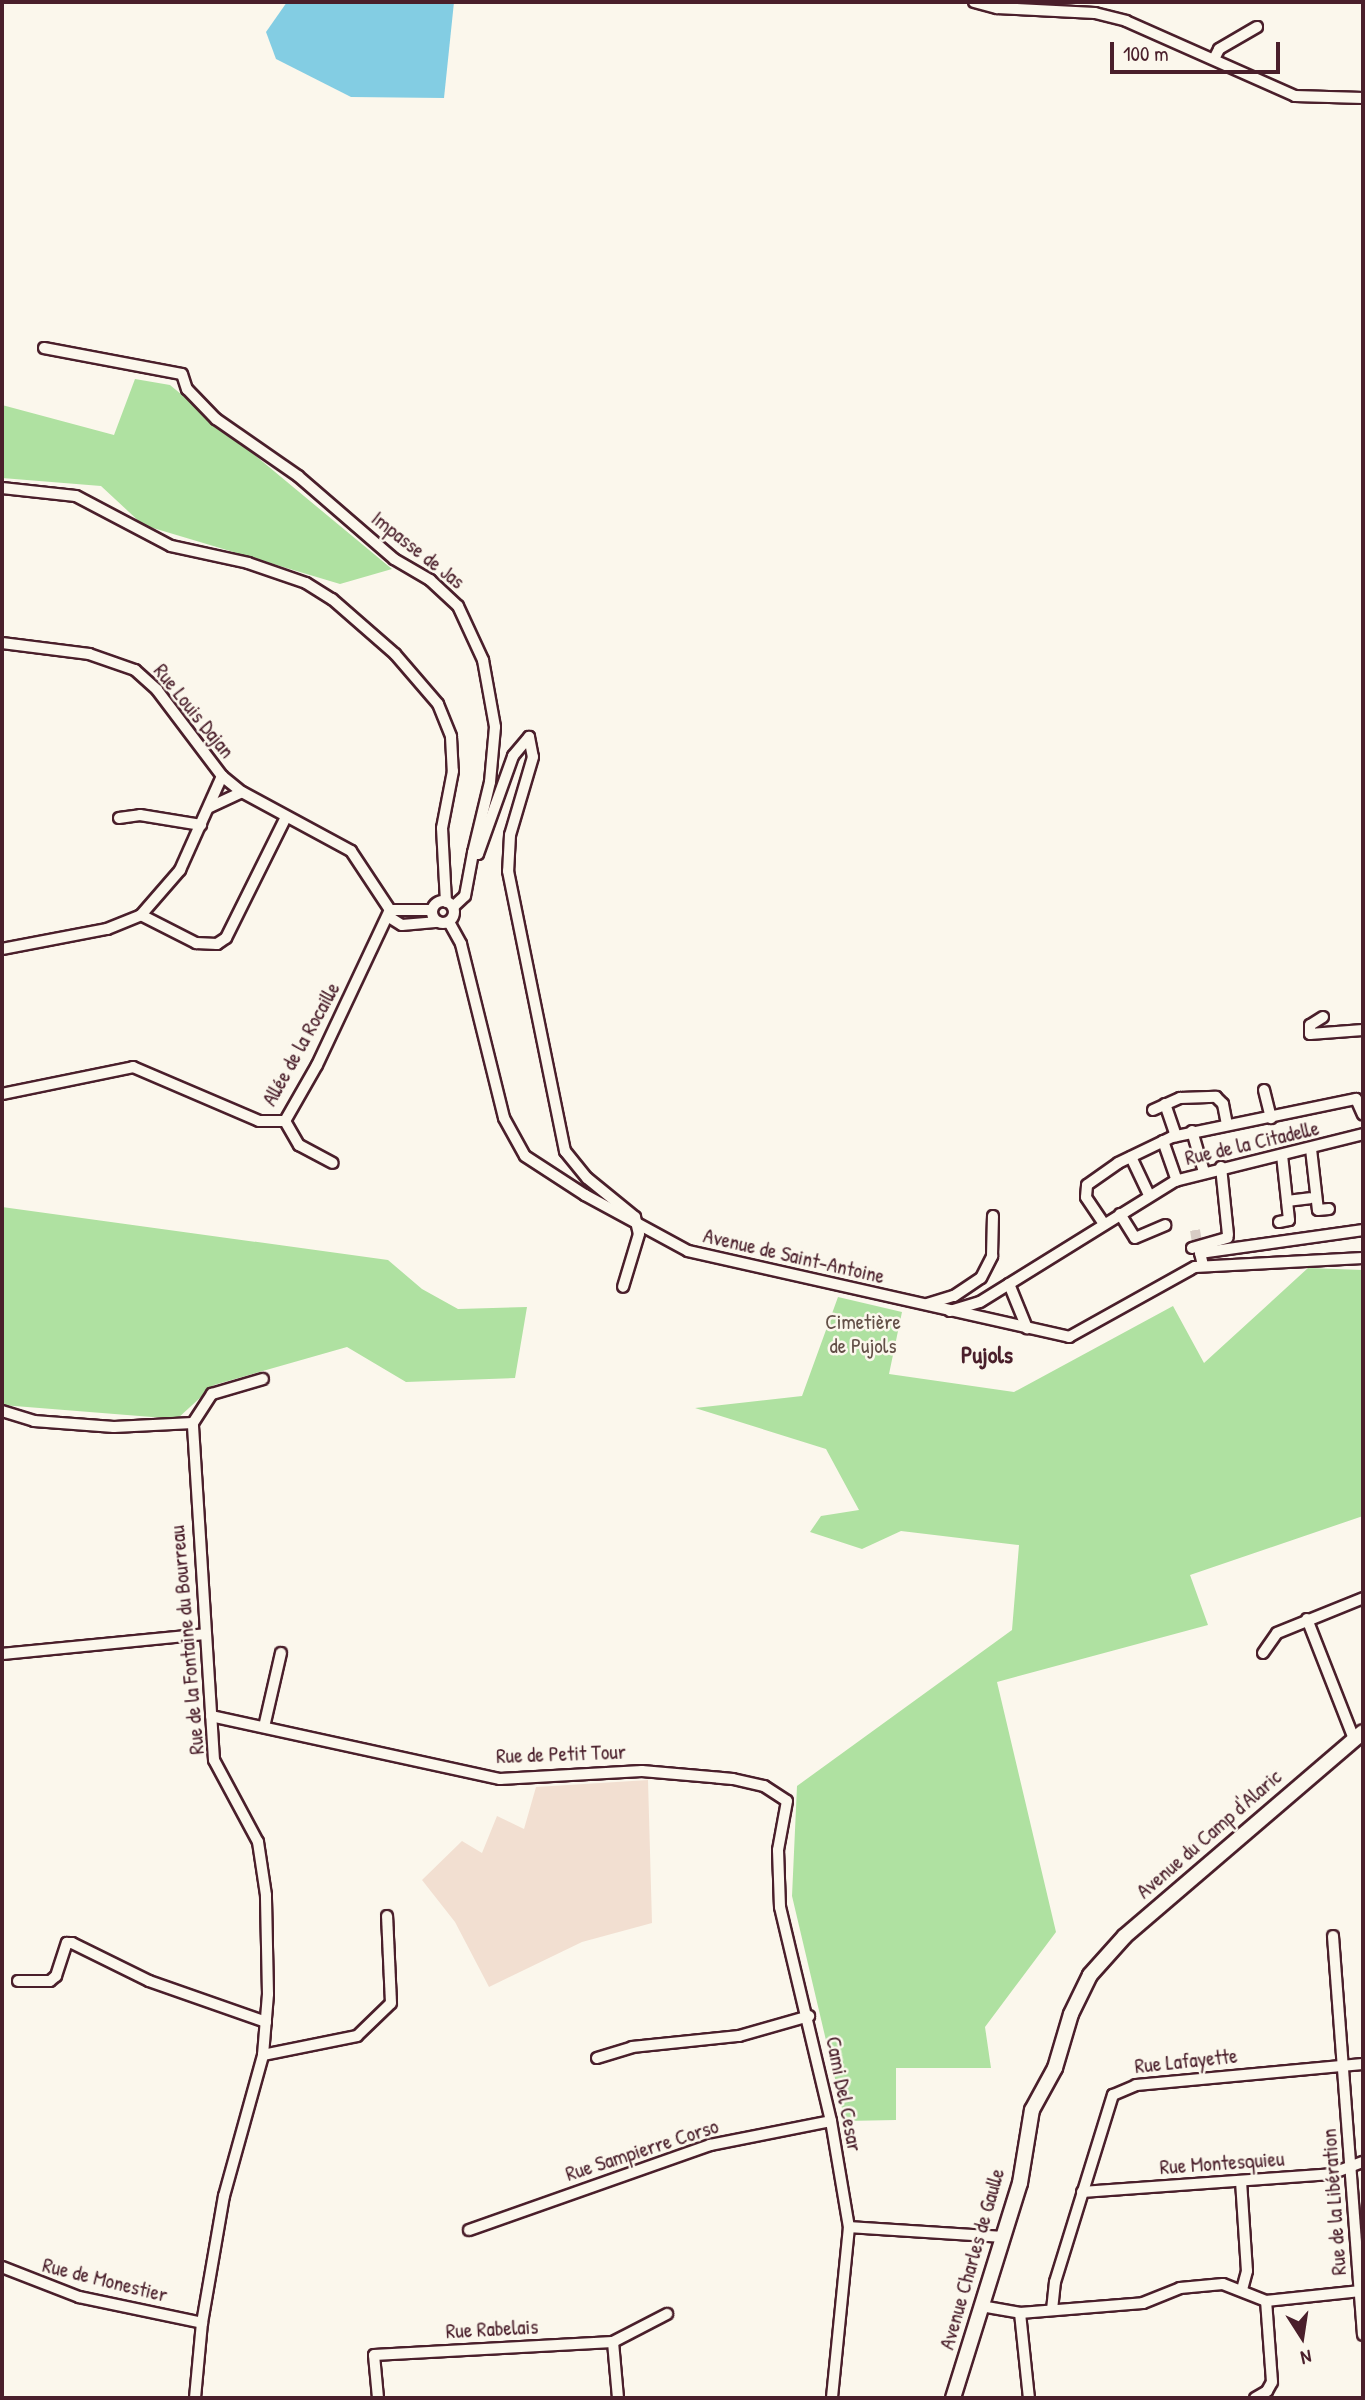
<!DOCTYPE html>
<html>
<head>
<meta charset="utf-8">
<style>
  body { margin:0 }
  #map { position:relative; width:1365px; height:2400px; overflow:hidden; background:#fbf7ec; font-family:"Patrick Hand",sans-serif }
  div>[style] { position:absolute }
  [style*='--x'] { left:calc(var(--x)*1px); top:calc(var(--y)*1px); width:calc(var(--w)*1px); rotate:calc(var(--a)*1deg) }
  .built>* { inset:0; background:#f2dfd1 }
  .green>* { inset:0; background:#afe1a1 }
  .water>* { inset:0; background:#83cde3 }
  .street-tunnel>* { height:10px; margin-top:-5px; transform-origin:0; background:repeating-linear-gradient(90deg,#d8ccc5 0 10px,transparent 0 15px) }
  .roads { filter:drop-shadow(2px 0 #4a1f2b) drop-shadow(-2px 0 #4a1f2b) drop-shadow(0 2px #4a1f2b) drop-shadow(0 -2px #4a1f2b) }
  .street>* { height:10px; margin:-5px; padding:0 5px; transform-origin:5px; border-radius:5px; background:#fbf7ec }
  .street>.ring { margin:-5px; padding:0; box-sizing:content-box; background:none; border:10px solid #fbf7ec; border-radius:50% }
  .secondary>* { height:14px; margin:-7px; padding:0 7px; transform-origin:7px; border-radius:7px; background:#fbf7ec }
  span { translate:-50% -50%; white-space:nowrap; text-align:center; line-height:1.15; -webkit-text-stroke:5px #fbf7ec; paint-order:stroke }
  .street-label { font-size:21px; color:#4a1f2b }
  .park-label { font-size:21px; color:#635048 }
  .quarter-label { font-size:24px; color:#4a1f2b; font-weight:700 }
  .frame { position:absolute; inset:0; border:4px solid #4a1f2b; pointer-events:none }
  .north { position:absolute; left:1267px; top:2302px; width:70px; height:70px; -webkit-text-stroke:5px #fbf7ec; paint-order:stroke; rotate:168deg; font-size:19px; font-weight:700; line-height:28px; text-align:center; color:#4a1f2b }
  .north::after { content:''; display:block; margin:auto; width:24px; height:32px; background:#4a1f2b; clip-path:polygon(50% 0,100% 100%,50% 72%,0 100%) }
  .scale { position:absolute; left:1110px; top:42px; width:170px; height:32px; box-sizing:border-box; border:4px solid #4a1f2b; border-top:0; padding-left:9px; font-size:21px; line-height:24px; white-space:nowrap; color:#4a1f2b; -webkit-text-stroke:5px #fbf7ec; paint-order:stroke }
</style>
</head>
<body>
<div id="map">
  <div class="built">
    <i style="clip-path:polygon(648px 1780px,652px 1923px,582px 1942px,489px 1987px,455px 1922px,422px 1880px,462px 1841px,482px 1853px,497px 1816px,524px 1829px,536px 1787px)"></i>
  </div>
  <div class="green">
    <i style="clip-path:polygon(135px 379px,170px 385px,392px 569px,340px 584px,143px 525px,101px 486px,2px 478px,2px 405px,114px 435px)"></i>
    <i style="clip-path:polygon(2px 1207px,388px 1260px,422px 1289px,458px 1309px,527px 1307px,515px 1378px,406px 1382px,347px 1347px,214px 1385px,177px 1419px,2px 1405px)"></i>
    <i style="clip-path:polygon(1308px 1268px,1363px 1270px,1363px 1516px,1190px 1575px,1208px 1625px,997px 1682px,1056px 1932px,985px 2027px,991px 2068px,896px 2068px,896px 2120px,845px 2121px,792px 1896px,797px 1786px,1012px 1630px,1019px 1545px,901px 1531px,862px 1549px,810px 1532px,821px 1516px,859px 1510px,826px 1449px,695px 1408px,802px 1396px,838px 1297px,902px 1312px,889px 1374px,1014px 1392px,1173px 1306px,1204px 1363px)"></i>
  </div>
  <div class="water">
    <i style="clip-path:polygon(287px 2px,454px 2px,444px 98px,351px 97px,276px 59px,266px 32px)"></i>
  </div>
  <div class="street-tunnel">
    <i style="--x:1195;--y:1230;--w:13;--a:81"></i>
  </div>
  <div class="roads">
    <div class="street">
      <i style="--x:974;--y:2;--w:24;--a:15"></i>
      <i style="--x:997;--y:8;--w:98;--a:2.9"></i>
      <i style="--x:1095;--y:13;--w:32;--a:14"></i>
      <i style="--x:1126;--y:21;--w:185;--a:23.9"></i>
      <i style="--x:1295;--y:96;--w:68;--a:1.7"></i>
      <i style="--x:1214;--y:59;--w:11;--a:-63"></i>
      <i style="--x:1219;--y:49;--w:44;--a:-30.1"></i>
      <i style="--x:44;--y:348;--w:140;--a:10.7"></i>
      <i style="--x:182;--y:374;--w:16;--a:72"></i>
      <i style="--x:187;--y:389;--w:42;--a:46"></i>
      <i style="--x:216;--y:419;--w:100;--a:34.8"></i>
      <i style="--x:298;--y:476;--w:127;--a:40.8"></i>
      <i style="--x:394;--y:559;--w:42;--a:30.3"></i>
      <i style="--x:430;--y:580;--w:38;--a:43"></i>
      <i style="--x:458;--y:606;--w:60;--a:65.2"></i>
      <i style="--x:483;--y:660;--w:68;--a:79.8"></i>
      <i style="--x:495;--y:727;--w:55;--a:95.2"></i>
      <i style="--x:490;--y:782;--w:73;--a:103.5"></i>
      <i style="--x:473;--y:853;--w:5;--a:11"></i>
      <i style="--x:478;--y:854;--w:104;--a:-70.3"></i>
      <i style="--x:513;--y:756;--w:25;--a:-50"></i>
      <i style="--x:529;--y:737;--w:20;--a:79"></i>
      <i style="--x:533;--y:757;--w:81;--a:106.4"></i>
      <i style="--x:510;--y:835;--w:36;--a:93"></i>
      <i style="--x:508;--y:871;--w:286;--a:78.5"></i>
      <i style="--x:565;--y:1151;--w:35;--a:51"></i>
      <i style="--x:587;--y:1178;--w:62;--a:39.1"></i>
      <i style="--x:635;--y:1217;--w:17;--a:77"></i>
      <i style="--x:639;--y:1234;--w:55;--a:106.8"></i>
      <i style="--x:2;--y:488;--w:74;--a:6.2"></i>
      <i style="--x:76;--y:496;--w:107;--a:27.8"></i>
      <i style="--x:171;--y:546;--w:79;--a:12.4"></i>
      <i style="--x:248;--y:563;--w:61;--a:19"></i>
      <i style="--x:306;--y:583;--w:31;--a:32"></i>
      <i style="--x:332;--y:599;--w:84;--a:41.1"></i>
      <i style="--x:395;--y:654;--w:66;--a:49.3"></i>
      <i style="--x:438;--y:704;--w:35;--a:68"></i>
      <i style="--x:451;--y:737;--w:34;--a:87"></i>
      <i style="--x:453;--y:771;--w:58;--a:100.9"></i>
      <i style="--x:442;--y:828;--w:74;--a:86.9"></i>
      <i style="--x:2;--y:643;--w:88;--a:7.2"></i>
      <i style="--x:89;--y:654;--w:49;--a:19.2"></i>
      <i style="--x:135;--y:670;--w:30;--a:42"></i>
      <i style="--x:157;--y:690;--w:108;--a:52.9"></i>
      <i style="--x:222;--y:776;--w:26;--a:39"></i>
      <i style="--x:242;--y:792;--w:124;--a:28.4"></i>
      <i style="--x:351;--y:851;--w:71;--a:56.5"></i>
      <i style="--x:210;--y:807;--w:35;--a:-25"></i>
      <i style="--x:119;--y:818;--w:21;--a:-8"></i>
      <i style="--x:140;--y:815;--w:62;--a:9.3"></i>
      <i class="ring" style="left:432px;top:901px;width:12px;height:12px"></i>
      <i style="--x:453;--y:907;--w:16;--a:-43"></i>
      <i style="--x:465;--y:896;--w:44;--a:-79.5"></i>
      <i style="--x:390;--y:910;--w:42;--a:0"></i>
      <i style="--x:141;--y:915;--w:62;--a:27"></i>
      <i style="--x:196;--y:943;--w:21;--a:3"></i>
      <i style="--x:217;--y:944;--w:11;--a:-34"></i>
      <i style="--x:226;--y:938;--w:135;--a:-63.6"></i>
      <i style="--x:389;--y:917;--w:15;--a:32"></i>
      <i style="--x:402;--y:925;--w:36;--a:-5"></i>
      <i style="--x:449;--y:922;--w:25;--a:61"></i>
      <i style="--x:461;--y:944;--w:179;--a:76.1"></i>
      <i style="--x:504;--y:1118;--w:43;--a:61.1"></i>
      <i style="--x:525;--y:1156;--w:72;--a:33"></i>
      <i style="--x:585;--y:1195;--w:117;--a:28.5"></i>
      <i style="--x:688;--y:1251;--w:391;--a:12.7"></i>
      <i style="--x:1069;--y:1337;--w:144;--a:-29.1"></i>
      <i style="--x:1195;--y:1267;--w:168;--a:-3.1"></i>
      <i style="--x:2;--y:949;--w:107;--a:-10.8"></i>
      <i style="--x:107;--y:929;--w:37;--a:-22"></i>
      <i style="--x:141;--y:915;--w:60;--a:-49.1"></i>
      <i style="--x:180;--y:870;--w:103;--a:-65.9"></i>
      <i style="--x:1323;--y:1017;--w:15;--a:148"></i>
      <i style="--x:1310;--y:1025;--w:9;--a:90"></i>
      <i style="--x:1310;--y:1034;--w:53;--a:-4.3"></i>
      <i style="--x:1264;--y:1090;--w:29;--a:76"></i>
      <i style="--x:2;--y:1094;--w:134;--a:-11.6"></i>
      <i style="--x:133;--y:1067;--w:137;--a:23.2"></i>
      <i style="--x:259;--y:1121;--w:26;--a:0"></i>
      <i style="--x:1165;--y:1104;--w:34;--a:71"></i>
      <i style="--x:1153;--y:1110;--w:30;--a:-24"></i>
      <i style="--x:1180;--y:1098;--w:36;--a:-2"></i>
      <i style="--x:1216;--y:1097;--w:10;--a:45"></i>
      <i style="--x:1223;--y:1104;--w:21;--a:79"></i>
      <i style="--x:285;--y:1121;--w:64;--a:-60.3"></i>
      <i style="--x:317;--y:1065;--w:171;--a:-64.8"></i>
      <i style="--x:285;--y:1121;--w:28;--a:60"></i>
      <i style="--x:299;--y:1145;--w:38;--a:28"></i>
      <i style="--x:1192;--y:1131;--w:43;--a:73.7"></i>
      <i style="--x:1163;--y:1141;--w:42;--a:70.7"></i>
      <i style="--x:1311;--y:1149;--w:61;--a:83.5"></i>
      <i style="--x:1318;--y:1210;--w:11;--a:-5"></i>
      <i style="--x:1282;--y:1155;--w:46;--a:83.8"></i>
      <i style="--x:1287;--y:1201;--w:23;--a:-7"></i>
      <i style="--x:1131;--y:1157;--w:42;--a:64.7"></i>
      <i style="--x:1221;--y:1167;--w:68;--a:84.1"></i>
      <i style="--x:1120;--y:1214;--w:28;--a:58"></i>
      <i style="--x:1135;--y:1238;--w:33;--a:-23"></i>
      <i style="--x:1279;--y:1222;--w:10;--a:-11"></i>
      <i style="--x:1289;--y:1220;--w:19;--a:-96"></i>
      <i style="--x:1104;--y:1224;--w:32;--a:-124"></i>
      <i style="--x:1086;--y:1197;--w:12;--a:-85"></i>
      <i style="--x:1087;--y:1185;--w:38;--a:-35"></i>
      <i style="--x:1118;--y:1163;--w:60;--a:-25.7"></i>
      <i style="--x:1172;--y:1137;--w:188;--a:-11.7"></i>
      <i style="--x:1356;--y:1099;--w:17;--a:66"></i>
      <i style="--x:1192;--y:1248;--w:37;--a:-16"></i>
      <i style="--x:1203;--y:1265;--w:12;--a:-104"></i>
      <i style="--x:1200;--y:1253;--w:165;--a:-8"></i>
      <i style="--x:1009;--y:1284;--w:48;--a:67.8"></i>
      <i style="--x:927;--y:1304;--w:28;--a:-17"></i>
      <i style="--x:954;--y:1296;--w:32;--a:-34"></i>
      <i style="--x:981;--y:1278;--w:25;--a:-63"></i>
      <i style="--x:992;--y:1256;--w:40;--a:-88.6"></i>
      <i style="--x:950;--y:1311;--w:31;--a:-17"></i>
      <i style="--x:980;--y:1302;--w:229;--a:-31.8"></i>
      <i style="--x:1175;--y:1181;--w:194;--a:-14"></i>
      <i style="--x:2;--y:1411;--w:34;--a:17"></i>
      <i style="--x:34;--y:1421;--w:80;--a:4.3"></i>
      <i style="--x:114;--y:1427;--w:79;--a:-2.9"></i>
      <i style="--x:1307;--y:1619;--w:129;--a:68.6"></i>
      <i style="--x:1263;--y:1653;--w:24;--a:-55"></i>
      <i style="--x:1277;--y:1633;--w:93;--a:-22.1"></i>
      <i style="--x:2;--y:1654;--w:204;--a:-5.6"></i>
      <i style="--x:211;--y:1716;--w:296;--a:12.3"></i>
      <i style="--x:500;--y:1779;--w:142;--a:-3.2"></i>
      <i style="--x:642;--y:1771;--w:91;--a:5"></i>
      <i style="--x:733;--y:1779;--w:32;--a:13"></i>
      <i style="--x:764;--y:1786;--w:27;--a:33"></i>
      <i style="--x:787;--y:1801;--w:50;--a:100.4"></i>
      <i style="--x:778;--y:1850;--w:57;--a:88"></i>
      <i style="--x:780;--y:1907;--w:220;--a:76.6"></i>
      <i style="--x:831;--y:2121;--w:108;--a:80.4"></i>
      <i style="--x:849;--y:2227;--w:172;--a:95.7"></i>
      <i style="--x:264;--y:1727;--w:76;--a:-77.1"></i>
      <i style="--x:1333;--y:1936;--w:400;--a:85.7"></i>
      <i style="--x:18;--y:1981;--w:32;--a:0"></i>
      <i style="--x:50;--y:1981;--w:8;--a:-40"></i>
      <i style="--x:56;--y:1976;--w:35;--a:-72"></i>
      <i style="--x:67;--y:1943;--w:5;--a:0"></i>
      <i style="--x:72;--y:1943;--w:86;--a:26.3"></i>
      <i style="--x:149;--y:1981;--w:124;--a:19.3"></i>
      <i style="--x:263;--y:2055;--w:96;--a:-11.4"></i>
      <i style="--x:357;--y:2036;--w:47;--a:-44.1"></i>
      <i style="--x:391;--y:2003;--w:87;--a:-92.6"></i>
      <i style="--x:597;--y:2058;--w:37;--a:-17"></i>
      <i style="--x:632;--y:2047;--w:108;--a:-5.9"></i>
      <i style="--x:739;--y:2036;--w:73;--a:-15.9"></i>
      <i style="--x:1241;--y:2181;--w:90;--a:86.2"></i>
      <i style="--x:1247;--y:2271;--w:20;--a:105"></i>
      <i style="--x:1082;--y:2192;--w:250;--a:-4.1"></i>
      <i style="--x:1331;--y:2174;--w:34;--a:-21"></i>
      <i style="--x:849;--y:2227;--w:154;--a:3.7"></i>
      <i style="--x:469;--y:2230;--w:256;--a:-19.4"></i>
      <i style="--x:710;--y:2145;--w:123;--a:-11.2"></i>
      <i style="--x:2;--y:2267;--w:83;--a:21.3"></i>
      <i style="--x:79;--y:2297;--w:126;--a:11.9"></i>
      <i style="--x:981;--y:2306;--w:40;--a:10"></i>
      <i style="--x:1020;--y:2313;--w:123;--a:-4.6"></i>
      <i style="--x:1143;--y:2303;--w:40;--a:-22"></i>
      <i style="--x:1180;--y:2288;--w:43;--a:-5.3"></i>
      <i style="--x:1223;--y:2284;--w:46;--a:21.6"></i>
      <i style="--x:1266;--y:2301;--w:95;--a:-6.1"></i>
      <i style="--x:1052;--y:2310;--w:28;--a:-84"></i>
      <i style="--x:1055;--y:2282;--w:196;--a:-72.8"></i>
      <i style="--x:1113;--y:2095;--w:25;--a:-23"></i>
      <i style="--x:1136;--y:2085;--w:228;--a:-5.3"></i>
      <i style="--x:1020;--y:2313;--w:85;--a:84"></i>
      <i style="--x:613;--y:2342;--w:61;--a:-27.4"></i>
      <i style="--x:195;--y:2398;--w:75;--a:-84.7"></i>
      <i style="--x:202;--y:2323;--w:129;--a:-80.2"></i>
      <i style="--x:224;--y:2196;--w:146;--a:-74.5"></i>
      <i style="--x:263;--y:2055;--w:61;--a:-85.3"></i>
      <i style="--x:268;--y:1994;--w:99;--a:-91.2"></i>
      <i style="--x:266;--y:1895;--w:54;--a:-98.6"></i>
      <i style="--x:258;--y:1842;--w:93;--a:-118.2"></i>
      <i style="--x:214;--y:1760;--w:338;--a:-93.6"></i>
      <i style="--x:193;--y:1423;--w:35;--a:-57"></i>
      <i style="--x:212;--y:1394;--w:53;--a:-16.4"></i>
      <i style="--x:378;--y:2398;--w:43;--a:-95.3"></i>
      <i style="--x:374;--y:2355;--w:239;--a:-3.1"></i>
      <i style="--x:613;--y:2342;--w:56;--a:84.9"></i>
      <i style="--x:1255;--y:2398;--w:14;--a:-30"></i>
      <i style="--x:1267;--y:2391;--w:10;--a:-61"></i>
      <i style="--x:1272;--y:2382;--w:81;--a:-94.2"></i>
    </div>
    <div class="secondary">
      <i style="--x:953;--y:2398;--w:225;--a:-72.7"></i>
      <i style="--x:1020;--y:2183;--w:74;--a:-80.7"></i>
      <i style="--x:1032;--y:2110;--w:48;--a:-61.3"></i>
      <i style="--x:1055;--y:2068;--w:56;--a:-73.5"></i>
      <i style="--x:1071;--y:2014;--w:43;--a:-64"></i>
      <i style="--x:1090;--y:1975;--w:52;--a:-48.1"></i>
      <i style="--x:1125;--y:1936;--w:313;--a:-40.6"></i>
    </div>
  </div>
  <div class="street-label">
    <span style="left:418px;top:550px;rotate:38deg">Impasse de Jas</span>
    <span style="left:194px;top:711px;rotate:51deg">Rue Louis Dajan</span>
    <span style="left:301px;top:1044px;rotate:-61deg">Allée de la Rocaille</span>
    <span style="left:1252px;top:1143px;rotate:-13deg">Rue de la Citadelle</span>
    <span style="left:794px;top:1256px;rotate:13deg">Avenue de Saint-Antoine</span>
    <span style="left:187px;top:1640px;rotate:-95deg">Rue de la Fontaine du Bourreau</span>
    <span style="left:561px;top:1754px;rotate:-2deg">Rue de Petit Tour</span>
    <span style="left:1209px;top:1834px;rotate:-41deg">Avenue du Camp d'Alaric</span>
    <span style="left:1186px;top:2061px;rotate:-6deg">Rue Lafayette</span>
    <span style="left:844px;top:2094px;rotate:79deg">Cami Del Cesar</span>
    <span style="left:642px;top:2150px;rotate:-18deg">Rue Sampierre Corso</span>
    <span style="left:1222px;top:2163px;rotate:-4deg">Rue Montesquieu</span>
    <span style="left:1334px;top:2202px;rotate:-94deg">Rue de la Libération</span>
    <span style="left:972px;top:2259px;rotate:-74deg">Avenue Charles de Gaulle</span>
    <span style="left:105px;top:2280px;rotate:14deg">Rue de Monestier</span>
    <span style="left:492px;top:2329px;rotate:-3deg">Rue Rabelais</span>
  </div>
  <div class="park-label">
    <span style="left:863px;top:1334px">Cimetière<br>de Pujols</span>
  </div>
  <div class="quarter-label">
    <span style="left:987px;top:1355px">Pujols</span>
  </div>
  <div class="frame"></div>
  <div class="north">N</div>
  <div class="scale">100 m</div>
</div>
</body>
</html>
